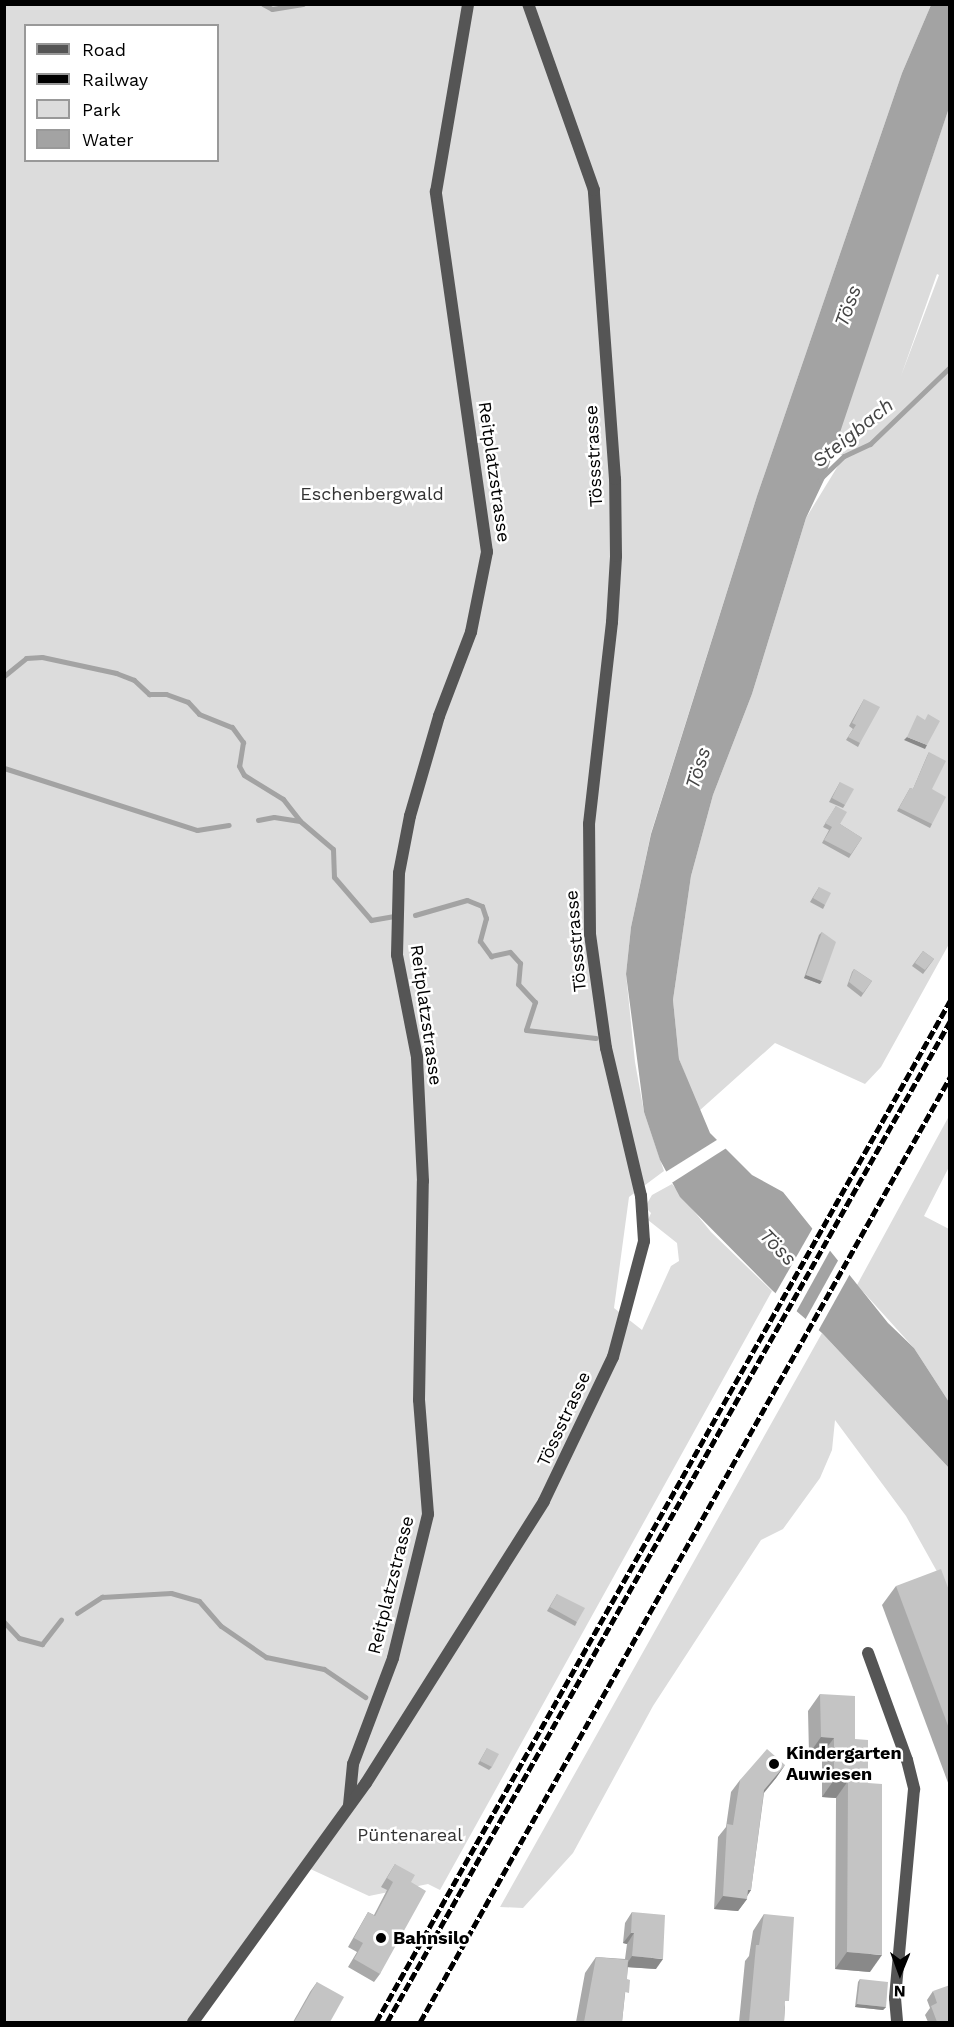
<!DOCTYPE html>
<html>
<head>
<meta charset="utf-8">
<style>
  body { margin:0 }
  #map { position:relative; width:954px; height:2027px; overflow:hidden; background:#fff; font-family:"Work Sans",sans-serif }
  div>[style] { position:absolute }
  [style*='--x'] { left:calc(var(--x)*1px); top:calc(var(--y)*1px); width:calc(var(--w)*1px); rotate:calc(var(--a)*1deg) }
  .green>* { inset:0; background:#dcdcdc }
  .water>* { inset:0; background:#a3a3a3 }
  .pier>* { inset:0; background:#fff }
  .stream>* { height:5px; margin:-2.5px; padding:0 2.5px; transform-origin:2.5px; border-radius:2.5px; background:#a3a3a3 }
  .street>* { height:12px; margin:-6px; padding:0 6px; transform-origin:6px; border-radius:6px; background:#555 }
  .rail>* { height:4.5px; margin-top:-2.25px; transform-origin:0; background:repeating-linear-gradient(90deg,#000 0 9px,transparent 0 12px) }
  .wall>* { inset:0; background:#a9a9a9 }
  .shaded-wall>* { inset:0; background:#898989 }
  .building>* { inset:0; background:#c4c4c4 }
  .dots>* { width:16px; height:16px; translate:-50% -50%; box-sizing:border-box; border:3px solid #fff; border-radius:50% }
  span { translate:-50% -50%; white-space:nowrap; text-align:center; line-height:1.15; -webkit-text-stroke:5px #fff; paint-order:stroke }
  .street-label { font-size:18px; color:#000 }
  .park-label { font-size:18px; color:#333 }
  .poi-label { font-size:18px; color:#000; font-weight:700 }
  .left { translate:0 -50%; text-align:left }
  .water-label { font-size:20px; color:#444; font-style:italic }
  .frame { position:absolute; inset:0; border:6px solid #000; pointer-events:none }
  .legend { position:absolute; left:24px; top:24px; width:195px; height:138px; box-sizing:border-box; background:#fff; border:2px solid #999; margin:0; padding:8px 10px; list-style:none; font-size:18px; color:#000 }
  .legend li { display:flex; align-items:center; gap:12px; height:30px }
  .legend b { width:30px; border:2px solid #999 }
  .north { position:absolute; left:870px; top:1943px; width:60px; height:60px; -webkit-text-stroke:4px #fff; paint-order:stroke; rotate:181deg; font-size:16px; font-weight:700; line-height:24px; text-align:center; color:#000 }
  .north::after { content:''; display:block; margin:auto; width:21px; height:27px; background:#000; clip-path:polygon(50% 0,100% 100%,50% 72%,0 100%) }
</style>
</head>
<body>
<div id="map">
  <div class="green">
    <i style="clip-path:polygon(evenodd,5px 5px,931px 5px,902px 73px,757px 496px,651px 833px,631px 927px,626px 974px,635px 1062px,644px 1112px,664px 1171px,629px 1197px,614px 1308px,642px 1330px,671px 1266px,679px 1261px,677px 1243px,648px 1220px,651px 1213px,645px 1207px,652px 1195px,672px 1184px,711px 1232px,772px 1291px,440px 1890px,428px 1884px,369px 1896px,306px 1867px,193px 2022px,5px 2022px,5px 5px,26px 26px,218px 26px,218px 160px,26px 160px,26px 26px)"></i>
    <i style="clip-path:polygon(evenodd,949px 108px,949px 944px,881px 1067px,865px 1084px,775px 1043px,699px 1111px,679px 1059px,673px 1000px,691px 876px,713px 795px,752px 694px,806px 518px,844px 456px,832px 451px,949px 108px,937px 274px,939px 275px,901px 376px,937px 274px)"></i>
    <i style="clip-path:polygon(949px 1116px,949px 1167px,924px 1216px,949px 1229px,949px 1402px,914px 1348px,857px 1285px)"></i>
    <i style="clip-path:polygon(822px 1333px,949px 1468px,949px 1593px,906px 1516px,835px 1420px,832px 1450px,820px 1478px,783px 1529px,761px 1540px,653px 1706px,573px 1853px,523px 1908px,500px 1907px)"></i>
  </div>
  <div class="water">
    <i style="clip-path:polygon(931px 5px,949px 5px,949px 108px,824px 480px,806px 518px,752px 694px,713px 795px,691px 876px,673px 1000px,679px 1059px,710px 1133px,752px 1175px,783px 1192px,888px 1323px,914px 1348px,949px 1402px,949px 1468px,822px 1333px,773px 1291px,680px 1197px,660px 1160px,644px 1112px,626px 974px,631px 927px,651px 834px,757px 496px,902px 73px)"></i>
  </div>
  <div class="pier">
    <i style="clip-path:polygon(720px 1138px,728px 1147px,670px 1184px,664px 1173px)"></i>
    <i style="clip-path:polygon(815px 1224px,832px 1247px,795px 1314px,774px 1296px)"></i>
    <i style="clip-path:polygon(840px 1257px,851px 1272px,817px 1333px,804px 1322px)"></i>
  </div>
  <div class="stream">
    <i style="--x:263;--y:4;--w:10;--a:29"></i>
    <i style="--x:272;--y:9;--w:31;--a:-9"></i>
    <i style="--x:820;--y:479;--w:33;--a:-44"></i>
    <i style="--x:844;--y:456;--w:29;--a:-25"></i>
    <i style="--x:870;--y:444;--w:111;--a:-43.9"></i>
    <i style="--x:4;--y:676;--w:28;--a:-39"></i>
    <i style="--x:26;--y:658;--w:16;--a:-4"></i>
    <i style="--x:42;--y:657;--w:76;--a:12.2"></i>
    <i style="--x:116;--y:673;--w:19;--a:21"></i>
    <i style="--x:134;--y:680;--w:21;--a:43"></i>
    <i style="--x:149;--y:694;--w:17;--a:0"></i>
    <i style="--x:166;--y:694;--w:23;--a:20"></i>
    <i style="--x:188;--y:702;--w:16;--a:47"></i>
    <i style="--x:199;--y:714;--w:35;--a:22"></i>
    <i style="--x:232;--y:727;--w:19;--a:54"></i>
    <i style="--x:243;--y:742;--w:24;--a:99"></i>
    <i style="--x:239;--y:766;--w:10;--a:61"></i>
    <i style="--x:244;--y:775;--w:46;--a:31.6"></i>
    <i style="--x:283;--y:799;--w:28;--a:52"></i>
    <i style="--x:300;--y:821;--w:43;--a:40.3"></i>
    <i style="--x:333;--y:849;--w:28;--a:88"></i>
    <i style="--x:334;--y:877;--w:57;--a:49.3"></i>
    <i style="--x:371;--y:920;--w:22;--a:-10"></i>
    <i style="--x:4;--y:768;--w:203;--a:17.8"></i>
    <i style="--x:197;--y:830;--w:32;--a:-9"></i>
    <i style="--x:258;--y:820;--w:16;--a:-11"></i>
    <i style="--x:274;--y:817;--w:26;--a:9"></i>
    <i style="--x:415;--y:915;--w:54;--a:-16.1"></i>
    <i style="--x:467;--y:900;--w:16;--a:22"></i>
    <i style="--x:482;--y:906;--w:13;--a:72"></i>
    <i style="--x:486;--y:918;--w:24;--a:105"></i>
    <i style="--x:480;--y:941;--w:19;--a:54"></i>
    <i style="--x:491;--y:956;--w:19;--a:-12"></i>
    <i style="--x:510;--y:952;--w:15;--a:48"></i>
    <i style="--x:520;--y:963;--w:21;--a:95"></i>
    <i style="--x:518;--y:984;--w:25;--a:47"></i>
    <i style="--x:535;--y:1002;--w:29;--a:108"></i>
    <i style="--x:526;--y:1030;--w:70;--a:6.5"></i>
    <i style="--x:77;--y:1613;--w:30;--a:-33"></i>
    <i style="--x:102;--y:1597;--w:69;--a:-3.3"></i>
    <i style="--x:171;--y:1593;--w:29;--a:16"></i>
    <i style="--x:199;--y:1601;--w:33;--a:49"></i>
    <i style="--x:221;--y:1626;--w:55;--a:34.6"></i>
    <i style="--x:266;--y:1657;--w:59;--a:11.7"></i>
    <i style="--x:324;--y:1669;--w:50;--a:34.3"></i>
    <i style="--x:4;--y:1622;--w:22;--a:47"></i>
    <i style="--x:19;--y:1638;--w:24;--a:15"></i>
    <i style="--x:42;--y:1644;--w:31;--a:-52"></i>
  </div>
  <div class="street">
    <i style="--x:868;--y:1653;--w:114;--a:70"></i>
    <i style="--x:907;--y:1760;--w:30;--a:76"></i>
    <i style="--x:914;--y:1789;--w:210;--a:95.2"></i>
    <i style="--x:895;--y:1998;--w:24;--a:85"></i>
    <i style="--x:349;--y:1805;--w:41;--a:-84.4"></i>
    <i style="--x:353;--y:1764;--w:113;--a:-69.3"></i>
    <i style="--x:393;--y:1658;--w:148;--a:-76.3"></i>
    <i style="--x:428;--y:1514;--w:114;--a:-94.5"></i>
    <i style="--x:419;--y:1400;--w:219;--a:-89"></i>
    <i style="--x:423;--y:1181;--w:124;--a:-92.8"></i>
    <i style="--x:417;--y:1057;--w:104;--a:-101.1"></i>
    <i style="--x:397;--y:955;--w:82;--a:-88.6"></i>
    <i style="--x:399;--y:873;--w:58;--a:-79.1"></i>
    <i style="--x:410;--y:816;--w:104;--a:-73.8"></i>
    <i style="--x:439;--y:716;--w:90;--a:-69.1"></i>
    <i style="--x:471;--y:632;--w:82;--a:-78.7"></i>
    <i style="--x:487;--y:552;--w:364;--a:-98.1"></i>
    <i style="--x:436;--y:192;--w:191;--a:-80.3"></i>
    <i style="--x:193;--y:2022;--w:295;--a:-54.1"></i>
    <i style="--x:366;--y:1783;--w:333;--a:-57.7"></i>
    <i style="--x:544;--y:1501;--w:160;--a:-64.4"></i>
    <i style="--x:613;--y:1357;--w:120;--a:-75"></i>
    <i style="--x:644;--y:1241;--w:45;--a:-93.8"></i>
    <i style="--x:641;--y:1196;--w:152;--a:-103.3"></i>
    <i style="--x:606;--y:1048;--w:115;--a:-98"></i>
    <i style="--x:590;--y:934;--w:110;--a:-90.5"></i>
    <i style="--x:589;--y:824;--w:203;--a:-83.5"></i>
    <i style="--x:612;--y:622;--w:66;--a:-86.5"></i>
    <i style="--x:616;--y:556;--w:77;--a:-90.7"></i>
    <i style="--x:615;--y:479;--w:290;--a:-94.2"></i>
    <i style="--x:594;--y:190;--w:197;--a:-109.5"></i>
  </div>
  <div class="rail">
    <i style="--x:376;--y:2022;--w:1171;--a:-60.66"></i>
    <i style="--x:387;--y:2022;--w:1148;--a:-60.64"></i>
    <i style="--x:420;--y:2022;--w:1083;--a:-60.71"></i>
  </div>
  <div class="wall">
    <i style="clip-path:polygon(864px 699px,860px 743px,858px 747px,846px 740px,853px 729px,849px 726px)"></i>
    <i style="clip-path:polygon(929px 752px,932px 789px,932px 824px,930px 828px,897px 811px,910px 788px,913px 789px,927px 756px)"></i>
    <i style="clip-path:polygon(840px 782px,845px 805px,843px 808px,829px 802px)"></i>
    <i style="clip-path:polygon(836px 806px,840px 824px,862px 838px,849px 858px,822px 843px,829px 830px,823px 827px)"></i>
    <i style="clip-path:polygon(819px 887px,825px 905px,823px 909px,810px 902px)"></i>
    <i style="clip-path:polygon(822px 932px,820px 984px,804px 978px,819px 935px)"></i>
    <i style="clip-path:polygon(923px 951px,934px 959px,923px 974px,912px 966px)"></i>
    <i style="clip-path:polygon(854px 969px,872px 981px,861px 997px,847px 986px,852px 972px)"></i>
    <i style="clip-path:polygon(896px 1586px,950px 1593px,950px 1788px,882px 1605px)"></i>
    <i style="clip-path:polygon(557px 1594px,577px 1622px,575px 1626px,547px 1611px)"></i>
    <i style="clip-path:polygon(820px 1694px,855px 1739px,870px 1972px,835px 1969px,836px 1798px,822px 1797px,822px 1754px,809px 1754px,808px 1711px)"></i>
    <i style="clip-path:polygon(487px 1748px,492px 1767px,489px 1770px,478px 1764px)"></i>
    <i style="clip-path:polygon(785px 1765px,776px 1778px,764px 1793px,751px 1890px,747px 1896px,747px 1899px,738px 1911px,714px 1909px,718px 1837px,726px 1827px,731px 1792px,740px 1780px)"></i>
    <i style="clip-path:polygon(395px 1864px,411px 1882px,380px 1974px,374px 1982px,348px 1967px,357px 1952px,348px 1947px,368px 1912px,374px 1915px,387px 1890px,381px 1887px)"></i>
    <i style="clip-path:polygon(632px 1912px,656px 1969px,628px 1967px,622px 2022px,576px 2022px,585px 1973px,596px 1957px,625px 1959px,627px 1944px,623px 1943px,625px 1923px)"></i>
    <i style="clip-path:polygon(764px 1914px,785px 2007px,784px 2022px,739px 2022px,745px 1961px,749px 1956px,753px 1931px)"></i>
    <i style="clip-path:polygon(860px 1979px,886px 2007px,883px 2010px,855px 2007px,858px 1982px)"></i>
    <i style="clip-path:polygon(317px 1982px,330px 2022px,293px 2022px,310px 1992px)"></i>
    <i style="clip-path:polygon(933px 1991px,950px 2022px,928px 2022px,925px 2015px,930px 2008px,927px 2000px)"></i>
  </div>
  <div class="shaded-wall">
    <i style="clip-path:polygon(907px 737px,927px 745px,925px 749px,904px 740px)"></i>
    <i style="clip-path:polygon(806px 975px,822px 981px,820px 984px,804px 978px)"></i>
    <i style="clip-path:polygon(821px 1737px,834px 1738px,822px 1754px,809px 1754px)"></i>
    <i style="clip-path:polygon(785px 1765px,776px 1778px,755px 1803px,764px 1790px)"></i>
    <i style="clip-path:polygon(834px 1780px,848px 1781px,836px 1798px,822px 1797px)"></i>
    <i style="clip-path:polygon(748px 1890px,751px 1890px,745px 1899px,747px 1899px,738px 1911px,714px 1909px,723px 1896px)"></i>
    <i style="clip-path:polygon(631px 1933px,634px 1933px,627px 1944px,623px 1943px)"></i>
    <i style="clip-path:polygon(847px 1952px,882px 1955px,870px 1972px,835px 1969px)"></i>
    <i style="clip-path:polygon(632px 1956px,663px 1959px,656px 1969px,625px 1967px)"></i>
    <i style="clip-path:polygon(857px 2004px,886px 2007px,883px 2010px,855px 2007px)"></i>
  </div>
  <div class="building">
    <i style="clip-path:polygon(864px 699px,880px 707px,860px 743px,848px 737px,856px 725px,852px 723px)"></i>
    <i style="clip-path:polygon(928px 714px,940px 721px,927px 745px,907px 737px,917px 715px,925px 720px)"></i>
    <i style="clip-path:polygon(929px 752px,946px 761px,932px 789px,946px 797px,932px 824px,899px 808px,910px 788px,913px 789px)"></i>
    <i style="clip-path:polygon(840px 782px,854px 789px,845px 805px,832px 798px)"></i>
    <i style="clip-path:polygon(836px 806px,847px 812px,840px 824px,862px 838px,851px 854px,824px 840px,832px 827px,825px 823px)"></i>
    <i style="clip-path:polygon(819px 887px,831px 893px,825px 905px,813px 898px)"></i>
    <i style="clip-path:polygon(822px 932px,836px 942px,822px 981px,806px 975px)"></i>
    <i style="clip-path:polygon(923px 951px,934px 959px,925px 970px,915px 963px)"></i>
    <i style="clip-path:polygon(854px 969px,872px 981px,863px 993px,849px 982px)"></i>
    <i style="clip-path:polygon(941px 1569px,950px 1593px,950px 1731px,896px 1586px)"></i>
    <i style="clip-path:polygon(557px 1594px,585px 1608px,577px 1622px,550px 1607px)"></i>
    <i style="clip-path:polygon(820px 1694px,855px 1696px,855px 1739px,868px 1740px,868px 1783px,882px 1784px,882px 1955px,847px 1952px,848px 1781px,834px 1780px,834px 1738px,821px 1737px)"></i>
    <i style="clip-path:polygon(487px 1748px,499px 1754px,492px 1767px,480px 1761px)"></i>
    <i style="clip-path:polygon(767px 1749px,785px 1765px,764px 1790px,751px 1890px,748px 1890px,747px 1899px,723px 1896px,727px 1824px,733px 1825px,740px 1780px)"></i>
    <i style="clip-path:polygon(395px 1864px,415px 1875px,411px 1882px,426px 1891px,380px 1974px,354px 1959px,363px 1943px,354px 1938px,368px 1912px,375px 1916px,393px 1882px,387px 1878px)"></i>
    <i style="clip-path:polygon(632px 1912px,665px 1915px,663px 1959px,632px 1956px,634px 1933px,631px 1933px)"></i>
    <i style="clip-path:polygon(764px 1914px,794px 1917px,789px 2001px,785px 2001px,784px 2022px,749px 2022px,756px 1945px,759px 1945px)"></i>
    <i style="clip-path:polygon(596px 1957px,628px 1960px,627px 1979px,630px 1980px,629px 1993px,625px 1992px,622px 2022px,584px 2022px)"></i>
    <i style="clip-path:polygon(860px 1979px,888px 1982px,886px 2007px,857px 2004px)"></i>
    <i style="clip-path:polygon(317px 1982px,344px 1997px,330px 2022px,294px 2022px)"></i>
    <i style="clip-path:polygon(950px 1985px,950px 2022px,937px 2022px,931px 2006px,937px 2003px,933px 1991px)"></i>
  </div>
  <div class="dots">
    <i style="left:774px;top:1764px;background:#000"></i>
    <i style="left:381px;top:1938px;background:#000"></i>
  </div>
  <div class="street-label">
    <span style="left:594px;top:456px;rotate:-93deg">Tössstrasse</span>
    <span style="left:494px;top:472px;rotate:82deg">Reitplatzstrasse</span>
    <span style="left:576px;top:941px;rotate:-95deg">Tössstrasse</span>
    <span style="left:426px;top:1015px;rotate:82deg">Reitplatzstrasse</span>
    <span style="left:564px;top:1419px;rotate:-65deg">Tössstrasse</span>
    <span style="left:391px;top:1585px;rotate:-76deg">Reitplatzstrasse</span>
  </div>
  <div class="park-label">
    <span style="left:372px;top:494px">Eschenbergwald</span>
    <span style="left:410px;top:1835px">Püntenareal</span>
  </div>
  <div class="poi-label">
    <span class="left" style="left:786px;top:1764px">Kindergarten<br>Auwiesen</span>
    <span class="left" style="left:393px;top:1938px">Bahnsilo</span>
  </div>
  <div class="water-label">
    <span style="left:848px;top:306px;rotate:-70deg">Töss</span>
    <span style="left:853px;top:433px;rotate:-39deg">Steigbach</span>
    <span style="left:698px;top:768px;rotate:-73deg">Töss</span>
    <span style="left:778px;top:1247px;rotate:46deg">Töss</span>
  </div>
  <div class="frame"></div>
  <ul class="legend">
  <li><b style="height:8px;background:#555"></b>Road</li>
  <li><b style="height:8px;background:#000"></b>Railway</li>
  <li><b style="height:16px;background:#dcdcdc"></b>Park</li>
  <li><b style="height:16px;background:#a3a3a3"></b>Water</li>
  </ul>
  <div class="north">N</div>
</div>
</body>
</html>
